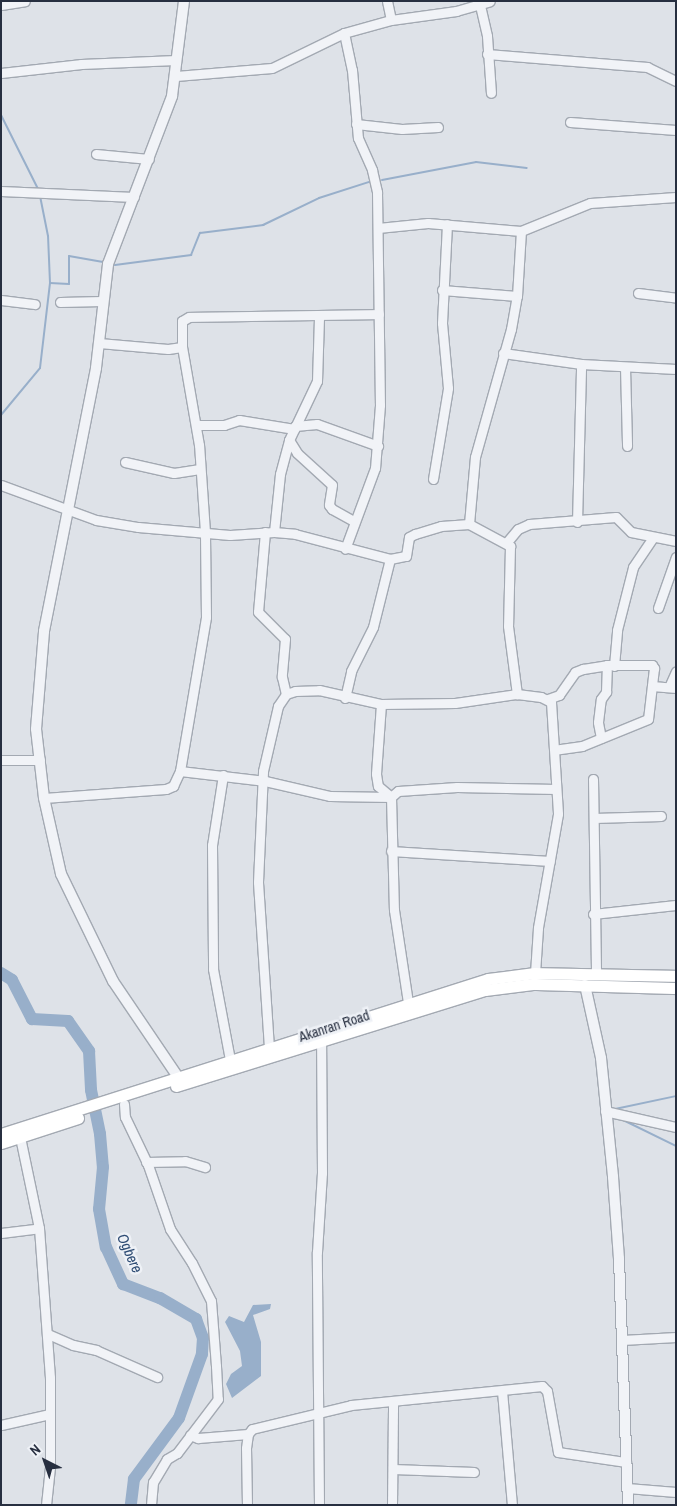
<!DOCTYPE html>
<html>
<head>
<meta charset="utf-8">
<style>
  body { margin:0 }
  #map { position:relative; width:677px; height:1506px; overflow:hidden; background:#dee2e8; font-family:"Archivo Narrow",sans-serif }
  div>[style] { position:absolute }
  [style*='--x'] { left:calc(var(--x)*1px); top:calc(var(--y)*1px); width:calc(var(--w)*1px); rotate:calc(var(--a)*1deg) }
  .water>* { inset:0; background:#98afca }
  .stream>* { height:2px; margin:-1px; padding:0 1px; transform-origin:1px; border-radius:1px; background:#98afca }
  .river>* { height:12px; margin:-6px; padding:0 6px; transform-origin:6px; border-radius:6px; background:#98afca }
  .roads { filter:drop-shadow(1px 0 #a3a9b2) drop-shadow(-1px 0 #a3a9b2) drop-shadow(0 1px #a3a9b2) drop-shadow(0 -1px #a3a9b2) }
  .minor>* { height:9px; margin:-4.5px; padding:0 4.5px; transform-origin:4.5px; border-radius:4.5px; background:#f1f3f7 }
  .tertiary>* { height:10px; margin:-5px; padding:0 5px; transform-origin:5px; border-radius:5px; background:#f1f3f7 }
  .secondary>* { height:11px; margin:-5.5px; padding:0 5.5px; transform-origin:5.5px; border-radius:5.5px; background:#fff }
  span { translate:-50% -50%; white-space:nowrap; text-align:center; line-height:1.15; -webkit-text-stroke:5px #eef1f6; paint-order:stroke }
  .street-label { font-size:14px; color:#272f40 }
  .water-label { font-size:15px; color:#2f4d75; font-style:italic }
  .frame { position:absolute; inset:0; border:2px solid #272f40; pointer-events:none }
  .north { position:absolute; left:20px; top:1436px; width:50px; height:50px; -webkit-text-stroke:4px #eef1f6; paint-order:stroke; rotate:319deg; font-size:14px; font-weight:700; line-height:20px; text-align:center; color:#272f40 }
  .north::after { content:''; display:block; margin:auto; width:18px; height:22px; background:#272f40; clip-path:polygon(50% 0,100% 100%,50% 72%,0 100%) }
</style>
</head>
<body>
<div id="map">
  <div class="water">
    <i style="clip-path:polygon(271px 1304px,270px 1309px,253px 1315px,261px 1342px,261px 1376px,232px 1398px,226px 1384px,231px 1374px,242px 1366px,240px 1351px,225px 1322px,229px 1316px,244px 1322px,253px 1305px)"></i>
  </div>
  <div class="stream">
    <i style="--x:1;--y:115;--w:83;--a:63.4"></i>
    <i style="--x:382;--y:180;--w:96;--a:-10.8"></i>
    <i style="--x:476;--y:162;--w:51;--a:6.7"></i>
    <i style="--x:115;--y:265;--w:77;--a:-7.5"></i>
    <i style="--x:191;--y:255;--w:24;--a:-68"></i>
    <i style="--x:200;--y:233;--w:64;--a:-7.2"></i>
    <i style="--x:263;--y:225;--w:62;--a:-25.7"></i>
    <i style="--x:319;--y:198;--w:56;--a:-17.8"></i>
    <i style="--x:50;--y:283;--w:19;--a:3"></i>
    <i style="--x:69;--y:284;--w:28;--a:-90"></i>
    <i style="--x:69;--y:256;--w:36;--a:10"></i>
    <i style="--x:1;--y:415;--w:61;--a:-50.3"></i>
    <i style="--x:40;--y:368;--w:86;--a:-83.3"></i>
    <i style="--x:50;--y:283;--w:47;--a:-92.4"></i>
    <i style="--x:48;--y:236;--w:41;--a:-101.3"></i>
    <i style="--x:615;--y:1109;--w:62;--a:-12"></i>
    <i style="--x:621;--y:1119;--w:61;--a:26.1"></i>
  </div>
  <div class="river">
    <i style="--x:1;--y:973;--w:13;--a:32"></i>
    <i style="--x:12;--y:980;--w:44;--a:62.9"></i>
    <i style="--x:32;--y:1019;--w:36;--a:3"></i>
    <i style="--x:68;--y:1021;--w:37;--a:55"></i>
    <i style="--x:89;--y:1051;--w:39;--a:87"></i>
    <i style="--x:91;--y:1090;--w:45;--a:78.4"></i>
    <i style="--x:100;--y:1134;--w:33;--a:85"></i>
    <i style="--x:103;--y:1167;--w:42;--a:95.4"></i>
    <i style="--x:99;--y:1209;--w:39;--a:80"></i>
    <i style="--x:106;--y:1247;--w:41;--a:65.3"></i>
    <i style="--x:123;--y:1284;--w:40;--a:21"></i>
    <i style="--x:160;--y:1298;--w:42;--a:30.3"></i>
    <i style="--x:196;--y:1319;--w:20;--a:70"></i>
    <i style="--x:203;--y:1338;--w:16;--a:94"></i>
    <i style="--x:202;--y:1354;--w:68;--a:109.8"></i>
    <i style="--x:179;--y:1418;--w:76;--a:126.4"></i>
    <i style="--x:134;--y:1479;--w:26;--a:97"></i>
  </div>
  <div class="roads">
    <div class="minor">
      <i style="--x:387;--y:1;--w:19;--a:78"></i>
      <i style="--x:479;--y:1;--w:36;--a:77"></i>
      <i style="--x:487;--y:36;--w:57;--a:86"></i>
      <i style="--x:1;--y:5;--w:24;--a:-9"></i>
      <i style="--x:344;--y:33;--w:38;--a:78"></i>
      <i style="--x:352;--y:70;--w:68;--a:85"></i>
      <i style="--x:358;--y:138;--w:35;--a:66"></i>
      <i style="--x:372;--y:170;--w:23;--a:77"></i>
      <i style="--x:377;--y:192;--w:213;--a:89.2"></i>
      <i style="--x:380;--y:405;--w:63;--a:94.5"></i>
      <i style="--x:375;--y:468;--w:86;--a:110.3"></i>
      <i style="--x:487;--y:54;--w:161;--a:4.6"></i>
      <i style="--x:647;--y:67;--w:32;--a:26"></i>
      <i style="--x:1;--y:73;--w:81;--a:-6.4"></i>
      <i style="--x:81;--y:64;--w:95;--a:-2.4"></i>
      <i style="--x:176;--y:76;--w:96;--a:-4.8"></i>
      <i style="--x:272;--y:68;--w:80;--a:-25.9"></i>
      <i style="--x:344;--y:33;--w:49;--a:-15.5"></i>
      <i style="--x:391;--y:20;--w:66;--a:-7.9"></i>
      <i style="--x:456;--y:11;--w:35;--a:-16"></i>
      <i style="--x:570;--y:122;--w:106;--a:4.3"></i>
      <i style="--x:356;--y:124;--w:46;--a:6.2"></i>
      <i style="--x:402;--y:129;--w:36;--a:-3"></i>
      <i style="--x:96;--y:154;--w:53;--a:5.4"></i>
      <i style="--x:1;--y:191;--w:133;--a:2.6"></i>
      <i style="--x:378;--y:228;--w:50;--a:-5.7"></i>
      <i style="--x:428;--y:223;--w:93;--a:4.9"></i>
      <i style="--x:521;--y:231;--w:74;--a:-22.1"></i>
      <i style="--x:590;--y:203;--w:86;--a:-4"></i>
      <i style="--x:442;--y:290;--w:75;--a:4.6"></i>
      <i style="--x:638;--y:293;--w:38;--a:7"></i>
      <i style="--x:1;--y:300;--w:34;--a:7"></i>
      <i style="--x:60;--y:302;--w:42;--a:-1.4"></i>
      <i style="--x:99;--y:343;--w:69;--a:5"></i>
      <i style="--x:168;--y:349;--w:14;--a:-8"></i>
      <i style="--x:503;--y:353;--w:79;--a:8"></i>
      <i style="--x:581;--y:364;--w:95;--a:3"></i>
      <i style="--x:625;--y:367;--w:79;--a:88.5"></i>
      <i style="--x:196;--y:425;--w:28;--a:0"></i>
      <i style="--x:224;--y:425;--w:16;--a:-18"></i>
      <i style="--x:239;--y:420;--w:56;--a:9.3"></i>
      <i style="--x:295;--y:426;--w:22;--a:-5"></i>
      <i style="--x:317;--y:424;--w:65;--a:19.8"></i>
      <i style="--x:289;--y:440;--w:15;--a:58"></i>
      <i style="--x:297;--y:453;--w:47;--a:42.4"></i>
      <i style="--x:332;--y:485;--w:20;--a:99"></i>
      <i style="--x:329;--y:505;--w:5;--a:53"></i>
      <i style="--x:332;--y:509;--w:25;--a:29"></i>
      <i style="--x:125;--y:462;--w:50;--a:12.7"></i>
      <i style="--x:174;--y:473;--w:26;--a:-9"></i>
      <i style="--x:433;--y:479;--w:92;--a:-80.6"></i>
      <i style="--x:448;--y:388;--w:65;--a:-95.3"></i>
      <i style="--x:442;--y:323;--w:99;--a:-87.1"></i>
      <i style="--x:1;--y:485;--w:101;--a:20.2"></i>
      <i style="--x:96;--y:520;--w:43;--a:9.5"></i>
      <i style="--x:138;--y:527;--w:92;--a:5"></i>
      <i style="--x:230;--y:535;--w:44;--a:-3.9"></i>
      <i style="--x:274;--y:532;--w:21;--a:5"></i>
      <i style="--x:295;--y:534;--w:98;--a:14.7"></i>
      <i style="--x:390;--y:559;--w:16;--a:-11"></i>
      <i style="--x:406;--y:556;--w:19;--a:-81"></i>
      <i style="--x:409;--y:537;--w:7;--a:-27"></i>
      <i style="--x:415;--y:534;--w:27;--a:-17"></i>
      <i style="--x:441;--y:526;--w:28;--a:-4"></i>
      <i style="--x:469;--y:524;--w:47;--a:28.2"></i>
      <i style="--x:510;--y:546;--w:80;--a:91.4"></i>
      <i style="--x:508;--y:626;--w:69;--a:82.5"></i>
      <i style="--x:577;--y:522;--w:158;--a:-88.5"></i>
      <i style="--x:469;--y:524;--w:67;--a:-84.9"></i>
      <i style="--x:475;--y:457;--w:133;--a:-74.3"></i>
      <i style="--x:511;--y:329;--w:34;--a:-80"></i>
      <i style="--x:517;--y:296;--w:65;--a:-86.5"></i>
      <i style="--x:265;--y:532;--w:80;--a:95"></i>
      <i style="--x:258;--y:612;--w:38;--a:45"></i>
      <i style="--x:285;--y:639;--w:38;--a:95"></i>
      <i style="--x:282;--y:677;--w:17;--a:77"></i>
      <i style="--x:274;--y:532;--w:58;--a:-84.1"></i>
      <i style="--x:280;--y:474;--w:35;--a:-75"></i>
      <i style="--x:289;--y:440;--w:65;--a:-64.6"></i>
      <i style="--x:317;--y:381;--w:64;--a:-88.2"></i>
      <i style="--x:507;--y:542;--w:17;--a:-50"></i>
      <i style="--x:518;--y:529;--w:12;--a:-24"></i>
      <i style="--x:529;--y:524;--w:87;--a:-4.6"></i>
      <i style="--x:616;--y:517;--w:21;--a:45"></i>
      <i style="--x:631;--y:532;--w:46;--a:11.3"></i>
      <i style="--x:658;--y:608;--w:54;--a:-70.6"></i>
      <i style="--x:614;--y:666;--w:36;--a:-85"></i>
      <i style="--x:617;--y:630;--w:65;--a:-75.7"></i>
      <i style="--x:633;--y:567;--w:36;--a:-56"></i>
      <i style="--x:652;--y:686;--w:24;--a:5"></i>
      <i style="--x:669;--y:687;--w:17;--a:-66"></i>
      <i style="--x:345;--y:698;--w:28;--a:-77"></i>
      <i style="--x:351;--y:671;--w:49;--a:-63.4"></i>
      <i style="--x:373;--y:627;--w:70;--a:-76"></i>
      <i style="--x:548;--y:699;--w:12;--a:-20"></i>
      <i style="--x:559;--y:695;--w:28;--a:-55"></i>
      <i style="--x:575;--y:672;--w:9;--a:-21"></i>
      <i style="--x:583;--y:669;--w:24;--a:-9"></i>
      <i style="--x:607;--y:665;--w:45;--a:0"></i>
      <i style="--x:652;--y:665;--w:4;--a:56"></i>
      <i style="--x:654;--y:668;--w:51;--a:96.7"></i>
      <i style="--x:648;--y:719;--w:71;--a:157.8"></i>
      <i style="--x:582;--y:746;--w:27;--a:172"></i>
      <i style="--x:381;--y:704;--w:70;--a:94.1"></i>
      <i style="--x:376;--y:774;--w:12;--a:81"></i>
      <i style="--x:378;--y:786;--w:17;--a:40"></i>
      <i style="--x:391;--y:797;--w:113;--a:88.5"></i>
      <i style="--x:394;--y:910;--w:94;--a:81.4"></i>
      <i style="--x:601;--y:738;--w:16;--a:-101"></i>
      <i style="--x:598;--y:722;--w:23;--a:-83"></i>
      <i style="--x:601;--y:699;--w:9;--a:-54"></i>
      <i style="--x:606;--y:692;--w:27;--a:-88"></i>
      <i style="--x:1;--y:760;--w:39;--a:0"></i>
      <i style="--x:180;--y:771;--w:156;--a:-80.4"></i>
      <i style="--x:206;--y:617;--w:85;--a:-90.7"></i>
      <i style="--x:205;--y:532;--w:87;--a:-93.9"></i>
      <i style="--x:199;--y:445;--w:99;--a:-99.8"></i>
      <i style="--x:182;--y:347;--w:26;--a:-90"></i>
      <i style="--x:182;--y:321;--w:8;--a:-30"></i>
      <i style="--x:189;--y:317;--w:190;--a:-0.9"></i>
      <i style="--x:223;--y:775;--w:71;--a:98.9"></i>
      <i style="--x:212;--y:845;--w:124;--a:89.5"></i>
      <i style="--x:213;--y:969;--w:93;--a:79.4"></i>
      <i style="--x:593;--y:779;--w:195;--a:89.1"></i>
      <i style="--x:44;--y:798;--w:122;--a:-4.2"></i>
      <i style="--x:166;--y:789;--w:8;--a:-23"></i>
      <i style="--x:173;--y:786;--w:17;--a:-65"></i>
      <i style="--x:180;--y:771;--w:86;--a:6.7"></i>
      <i style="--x:265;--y:781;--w:67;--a:13"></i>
      <i style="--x:330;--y:796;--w:61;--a:0.9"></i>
      <i style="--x:391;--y:797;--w:9;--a:-41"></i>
      <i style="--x:398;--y:791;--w:59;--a:-3.9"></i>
      <i style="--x:457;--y:787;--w:99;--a:1.2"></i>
      <i style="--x:594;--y:818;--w:67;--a:-1.7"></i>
      <i style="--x:391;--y:851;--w:159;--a:3.6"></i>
      <i style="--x:593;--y:914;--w:83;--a:-6.2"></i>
      <i style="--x:269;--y:1048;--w:166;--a:-93.8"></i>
      <i style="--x:258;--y:882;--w:111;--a:-87.4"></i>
      <i style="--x:263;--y:771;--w:67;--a:-77"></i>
      <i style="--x:278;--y:706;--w:14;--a:-56"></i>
      <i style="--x:286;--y:694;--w:9;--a:-18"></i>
      <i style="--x:295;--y:691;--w:24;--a:-2"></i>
      <i style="--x:319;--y:690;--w:64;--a:12.7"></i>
      <i style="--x:381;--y:704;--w:74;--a:-0.8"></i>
      <i style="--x:455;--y:703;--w:63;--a:-8.3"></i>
      <i style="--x:517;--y:694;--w:24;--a:7"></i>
      <i style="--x:541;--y:697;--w:11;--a:27"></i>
      <i style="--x:551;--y:702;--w:112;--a:86.4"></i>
      <i style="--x:558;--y:814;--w:116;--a:100"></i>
      <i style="--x:538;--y:928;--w:45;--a:93.8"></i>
      <i style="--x:124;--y:1104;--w:13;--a:86"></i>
      <i style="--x:125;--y:1117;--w:53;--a:64.4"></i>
      <i style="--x:148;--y:1165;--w:68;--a:71"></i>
      <i style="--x:170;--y:1229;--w:40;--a:57.1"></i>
      <i style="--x:192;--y:1263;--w:42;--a:63.4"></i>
      <i style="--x:211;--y:1301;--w:65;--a:85.6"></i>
      <i style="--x:216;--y:1366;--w:33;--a:87"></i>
      <i style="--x:218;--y:1399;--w:68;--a:127.2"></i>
      <i style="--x:177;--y:1453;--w:12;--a:149"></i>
      <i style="--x:167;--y:1459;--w:27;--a:121"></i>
      <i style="--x:153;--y:1482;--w:23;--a:95"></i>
      <i style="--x:605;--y:1111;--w:73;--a:12.7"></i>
      <i style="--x:146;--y:1162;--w:39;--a:-1"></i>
      <i style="--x:185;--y:1161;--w:21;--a:17"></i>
      <i style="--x:39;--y:1228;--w:150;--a:85.8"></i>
      <i style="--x:50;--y:1378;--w:89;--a:90"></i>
      <i style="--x:50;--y:1467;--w:38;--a:96"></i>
      <i style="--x:1;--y:1233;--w:38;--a:-7"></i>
      <i style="--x:39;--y:1228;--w:93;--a:-101.8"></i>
      <i style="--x:48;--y:1334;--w:27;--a:24"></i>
      <i style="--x:73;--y:1345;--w:24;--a:12"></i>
      <i style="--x:96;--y:1350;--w:67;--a:23.9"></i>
      <i style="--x:622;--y:1340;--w:54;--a:-3.2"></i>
      <i style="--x:502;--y:1391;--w:114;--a:85"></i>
      <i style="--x:1;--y:1425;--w:50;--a:-12.7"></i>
      <i style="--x:190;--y:1435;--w:9;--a:21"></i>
      <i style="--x:198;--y:1438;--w:50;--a:-4.6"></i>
      <i style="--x:393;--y:1469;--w:81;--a:2.1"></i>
      <i style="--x:627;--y:1488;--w:49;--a:4.7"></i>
      <i style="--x:247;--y:1505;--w:57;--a:-91"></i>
      <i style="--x:246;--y:1448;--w:14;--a:-82"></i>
      <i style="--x:248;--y:1434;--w:6;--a:-51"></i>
      <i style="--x:252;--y:1429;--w:102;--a:-13.6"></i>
      <i style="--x:351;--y:1405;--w:192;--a:-5.7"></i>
      <i style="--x:542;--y:1386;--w:7;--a:45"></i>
      <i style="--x:547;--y:1391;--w:62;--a:79.8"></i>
      <i style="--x:558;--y:1452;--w:69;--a:8.4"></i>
      <i style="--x:319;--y:1505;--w:253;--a:-90.5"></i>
      <i style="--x:317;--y:1252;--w:79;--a:-86.4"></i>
      <i style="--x:322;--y:1173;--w:133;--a:-90.4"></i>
      <i style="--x:392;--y:1505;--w:103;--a:-89.4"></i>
    </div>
    <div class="tertiary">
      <i style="--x:585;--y:985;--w:75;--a:77.6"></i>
      <i style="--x:601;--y:1058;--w:120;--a:84.2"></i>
      <i style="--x:613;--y:1177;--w:82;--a:85.8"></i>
      <i style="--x:619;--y:1259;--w:246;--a:87.9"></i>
      <i style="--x:178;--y:1077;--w:116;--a:-124.1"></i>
      <i style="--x:113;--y:981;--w:119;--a:-115.9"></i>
      <i style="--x:61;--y:874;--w:78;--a:-102.6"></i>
      <i style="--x:44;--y:798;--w:69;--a:-96.6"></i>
      <i style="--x:36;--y:729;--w:98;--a:-85.3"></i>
      <i style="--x:44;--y:631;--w:268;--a:-78.8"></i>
      <i style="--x:96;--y:368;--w:105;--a:-83.4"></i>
      <i style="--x:108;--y:264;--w:180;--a:-69.1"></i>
      <i style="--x:172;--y:96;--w:96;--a:-82.8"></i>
    </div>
    <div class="secondary">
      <i style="--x:176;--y:1086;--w:324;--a:-17.3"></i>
      <i style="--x:485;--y:990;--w:48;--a:-7.1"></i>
      <i style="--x:533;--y:984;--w:143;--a:1.6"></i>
      <i style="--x:1;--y:1134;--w:511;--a:-17.65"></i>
      <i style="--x:488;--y:979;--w:47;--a:-7.3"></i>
      <i style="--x:535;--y:973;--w:141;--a:1.2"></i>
      <i style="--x:1;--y:1143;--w:81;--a:-18"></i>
    </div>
  </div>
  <div class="street-label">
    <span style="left:334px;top:1026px;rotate:-18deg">Akanran Road</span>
  </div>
  <div class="water-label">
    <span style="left:130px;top:1253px;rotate:66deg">Ogbere</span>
  </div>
  <div class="frame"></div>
  <div class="north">N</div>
</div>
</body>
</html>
